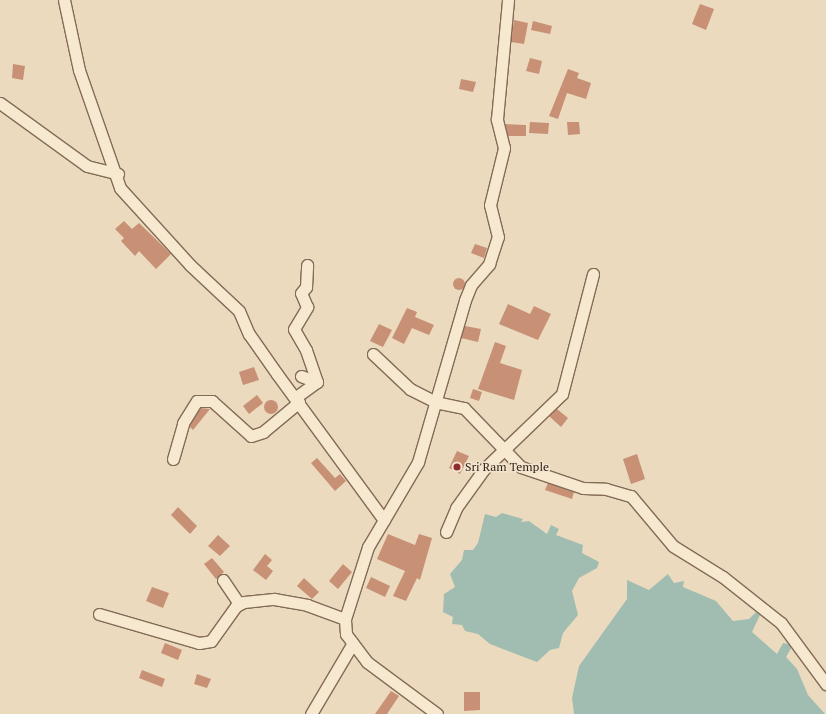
<!DOCTYPE html>
<html>
<head>
<meta charset="utf-8">
<style>
  body { margin:0 }
  #map { position:relative; width:826px; height:714px; overflow:hidden; background:#ebdabe; font-family:"PT Serif",serif }
  div>[style] { position:absolute }
  [style*='--x'] { left:calc(var(--x)*1px); top:calc(var(--y)*1px); width:calc(var(--w)*1px); rotate:calc(var(--a)*1deg) }
  .water>* { inset:0; background:#a1bdb2 }
  .building>* { inset:0; background:#c89075 }
  .round { border-radius:50% }
  .roads { filter:drop-shadow(1px 0 #836b57) drop-shadow(-1px 0 #836b57) drop-shadow(0 1px #836b57) drop-shadow(0 -1px #836b57) }
  .street>* { height:11px; margin:-5.5px; padding:0 5.5px; transform-origin:5.5px; border-radius:5.5px; background:#f7e8d0 }
  .dots>* { width:11px; height:11px; translate:-50% -50%; box-sizing:border-box; border:2px solid #f3e5cd; border-radius:50% }
  span { translate:-50% -50%; white-space:nowrap; text-align:center; line-height:1.15; -webkit-text-stroke:3px #f3e5cd; paint-order:stroke }
  .poi-label { font-size:12px; color:#32251c }
  .left { translate:0 -50%; text-align:left }
</style>
</head>
<body>
<div id="map">
  <div class="water">
    <i style="clip-path:polygon(502px 513px,523px 519px,521px 522px,529px 521px,547px 534px,551px 525px,559px 529px,556px 535px,583px 545px,582px 553px,599px 562px,597px 568px,579px 578px,572px 591px,578px 615px,563px 633px,559px 648px,550px 650px,537px 662px,490px 644px,478px 634px,465px 631px,462px 625px,452px 624px,453px 617px,443px 612px,444px 594px,455px 587px,450px 574px,462px 560px,464px 550px,473px 550px,478px 543px,485px 514px,496px 517px)"></i>
    <i style="clip-path:polygon(668px 574px,674px 583px,684px 581px,683px 587px,716px 601px,733px 621px,749px 619px,756px 612px,760px 615px,752px 632px,777px 654px,783px 643px,793px 645px,786px 657px,797px 669px,808px 695px,825px 714px,574px 714px,572px 698px,579px 666px,627px 599px,627px 580px,649px 590px)"></i>
  </div>
  <div class="building">
    <i style="clip-path:polygon(700px 4px,714px 9px,706px 30px,692px 24px)"></i>
    <i style="clip-path:polygon(514px 20px,528px 23px,524px 44px,511px 42px)"></i>
    <i style="clip-path:polygon(533px 21px,552px 26px,550px 34px,531px 30px)"></i>
    <i style="clip-path:polygon(530px 58px,542px 61px,539px 74px,526px 71px)"></i>
    <i style="clip-path:polygon(13px 64px,25px 66px,23px 80px,12px 78px)"></i>
    <i style="clip-path:polygon(568px 69px,579px 73px,577px 78px,591px 83px,586px 99px,567px 93px,558px 119px,549px 116px)"></i>
    <i style="clip-path:polygon(461px 79px,476px 82px,473px 92px,459px 89px)"></i>
    <i style="clip-path:polygon(530px 122px,549px 123px,548px 134px,529px 133px)"></i>
    <i style="clip-path:polygon(567px 122px,579px 122px,580px 134px,568px 135px)"></i>
    <i style="clip-path:polygon(505px 124px,526px 125px,526px 136px,508px 136px)"></i>
    <i style="clip-path:polygon(124px 221px,132px 229px,139px 223px,171px 254px,156px 269px,139px 251px,135px 256px,121px 241px,124px 238px,115px 229px)"></i>
    <i style="clip-path:polygon(475px 244px,487px 248px,484px 258px,471px 253px)"></i>
    <i class="round" style="left:453px;top:278px;width:12px;height:12px"></i>
    <i style="clip-path:polygon(508px 304px,530px 314px,534px 306px,551px 314px,538px 340px,499px 324px)"></i>
    <i style="clip-path:polygon(407px 308px,417px 312px,415px 317px,434px 325px,429px 335px,412px 328px,404px 344px,392px 338px)"></i>
    <i style="clip-path:polygon(379px 324px,392px 330px,383px 347px,370px 341px)"></i>
    <i style="clip-path:polygon(465px 326px,481px 329px,478px 342px,461px 338px)"></i>
    <i style="clip-path:polygon(495px 342px,506px 346px,500px 363px,522px 370px,514px 400px,478px 389px)"></i>
    <i style="clip-path:polygon(254px 367px,259px 380px,243px 385px,239px 372px)"></i>
    <i style="clip-path:polygon(473px 389px,482px 392px,479px 401px,470px 398px)"></i>
    <i style="clip-path:polygon(257px 395px,263px 403px,249px 414px,243px 406px)"></i>
    <i class="round" style="left:264px;top:400px;width:14px;height:14px"></i>
    <i style="clip-path:polygon(201px 408px,210px 409px,193px 430px,189px 426px)"></i>
    <i style="clip-path:polygon(557px 409px,568px 418px,561px 427px,549px 416px)"></i>
    <i style="clip-path:polygon(457px 451px,469px 456px,460px 474px,449px 468px)"></i>
    <i style="clip-path:polygon(637px 454px,645px 479px,631px 484px,623px 459px)"></i>
    <i style="clip-path:polygon(317px 458px,335px 478px,340px 474px,346px 481px,335px 491px,311px 463px)"></i>
    <i style="clip-path:polygon(548px 483px,574px 492px,572px 499px,545px 490px)"></i>
    <i style="clip-path:polygon(178px 507px,197px 526px,190px 534px,171px 515px)"></i>
    <i style="clip-path:polygon(388px 534px,415px 545px,419px 534px,432px 538px,420px 580px,417px 578px,406px 601px,393px 596px,405px 571px,377px 559px)"></i>
    <i style="clip-path:polygon(218px 535px,230px 546px,220px 556px,208px 546px)"></i>
    <i style="clip-path:polygon(265px 554px,272px 560px,267px 566px,273px 571px,266px 580px,253px 570px)"></i>
    <i style="clip-path:polygon(212px 558px,224px 572px,216px 579px,204px 564px)"></i>
    <i style="clip-path:polygon(343px 564px,352px 572px,338px 589px,329px 581px)"></i>
    <i style="clip-path:polygon(371px 577px,390px 586px,385px 597px,366px 588px)"></i>
    <i style="clip-path:polygon(304px 578px,319px 592px,312px 599px,297px 586px)"></i>
    <i style="clip-path:polygon(152px 587px,169px 593px,163px 608px,146px 601px)"></i>
    <i style="clip-path:polygon(165px 643px,182px 650px,178px 660px,161px 653px)"></i>
    <i style="clip-path:polygon(142px 670px,165px 679px,162px 687px,139px 678px)"></i>
    <i style="clip-path:polygon(197px 674px,211px 679px,207px 688px,194px 684px)"></i>
    <i style="clip-path:polygon(391px 691px,399px 696px,387px 714px,375px 714px)"></i>
    <i style="clip-path:polygon(464px 692px,480px 692px,480px 710px,464px 711px)"></i>
  </div>
  <div class="roads">
    <div class="street">
      <i style="--x:64;--y:0;--w:72;--a:77.9"></i>
      <i style="--x:79;--y:70;--w:125;--a:70.8"></i>
      <i style="--x:120;--y:188;--w:104;--a:47.7"></i>
      <i style="--x:190;--y:265;--w:67;--a:43.2"></i>
      <i style="--x:239;--y:311;--w:25;--a:67"></i>
      <i style="--x:249;--y:334;--w:49;--a:55"></i>
      <i style="--x:277;--y:374;--w:181;--a:53.8"></i>
      <i style="--x:0;--y:103;--w:107;--a:35.9"></i>
      <i style="--x:87;--y:166;--w:32;--a:14"></i>
      <i style="--x:373;--y:354;--w:51;--a:43.4"></i>
      <i style="--x:410;--y:389;--w:28;--a:27"></i>
      <i style="--x:435;--y:402;--w:30;--a:12"></i>
      <i style="--x:464;--y:408;--w:82;--a:46"></i>
      <i style="--x:521;--y:467;--w:65;--a:18.7"></i>
      <i style="--x:583;--y:488;--w:23;--a:2"></i>
      <i style="--x:606;--y:489;--w:26;--a:16"></i>
      <i style="--x:631;--y:496;--w:65;--a:50"></i>
      <i style="--x:673;--y:546;--w:59;--a:31.8"></i>
      <i style="--x:723;--y:577;--w:74;--a:38.4"></i>
      <i style="--x:781;--y:623;--w:76;--a:53.6"></i>
      <i style="--x:301;--y:376;--w:17;--a:21"></i>
      <i style="--x:296;--y:397;--w:26;--a:-36"></i>
      <i style="--x:317;--y:382;--w:34;--a:-109"></i>
      <i style="--x:306;--y:350;--w:24;--a:-120"></i>
      <i style="--x:294;--y:329;--w:26;--a:-59"></i>
      <i style="--x:307;--y:307;--w:15;--a:-113"></i>
      <i style="--x:301;--y:293;--w:8;--a:-50"></i>
      <i style="--x:306;--y:287;--w:22;--a:-87"></i>
      <i style="--x:173;--y:459;--w:37;--a:-74"></i>
      <i style="--x:183;--y:423;--w:26;--a:-58"></i>
      <i style="--x:197;--y:401;--w:15;--a:0"></i>
      <i style="--x:212;--y:401;--w:52;--a:41.9"></i>
      <i style="--x:251;--y:436;--w:13;--a:-18"></i>
      <i style="--x:263;--y:432;--w:47;--a:-39.8"></i>
      <i style="--x:446;--y:532;--w:26;--a:-67"></i>
      <i style="--x:456;--y:508;--w:48;--a:-54.3"></i>
      <i style="--x:484;--y:469;--w:108;--a:-43.9"></i>
      <i style="--x:562;--y:394;--w:124;--a:-75.5"></i>
      <i style="--x:223;--y:580;--w:29;--a:56"></i>
      <i style="--x:99;--y:614;--w:104;--a:16.2"></i>
      <i style="--x:199;--y:643;--w:12;--a:-9"></i>
      <i style="--x:211;--y:641;--w:43;--a:-54.5"></i>
      <i style="--x:236;--y:606;--w:9;--a:-27"></i>
      <i style="--x:244;--y:602;--w:30;--a:-6"></i>
      <i style="--x:274;--y:599;--w:34;--a:10"></i>
      <i style="--x:307;--y:605;--w:40;--a:20.2"></i>
      <i style="--x:311;--y:714;--w:82;--a:-59.4"></i>
      <i style="--x:437;--y:714;--w:87;--a:-143.4"></i>
      <i style="--x:367;--y:662;--w:35;--a:-127"></i>
      <i style="--x:346;--y:634;--w:15;--a:-94"></i>
      <i style="--x:345;--y:619;--w:76;--a:-72.3"></i>
      <i style="--x:368;--y:547;--w:99;--a:-59.5"></i>
      <i style="--x:418;--y:462;--w:169;--a:-73.8"></i>
      <i style="--x:465;--y:300;--w:16;--a:-68"></i>
      <i style="--x:471;--y:285;--w:28;--a:-49"></i>
      <i style="--x:489;--y:264;--w:28;--a:-72"></i>
      <i style="--x:498;--y:237;--w:33;--a:-104"></i>
      <i style="--x:490;--y:205;--w:59;--a:-76.2"></i>
      <i style="--x:504;--y:148;--w:30;--a:-104"></i>
      <i style="--x:497;--y:119;--w:120;--a:-84.7"></i>
    </div>
  </div>
  <div class="dots">
    <i style="left:457px;top:467px;background:#8f2a33"></i>
  </div>
  <div class="poi-label">
    <span class="left" style="left:465px;top:467px">Sri Ram Temple</span>
  </div>
</div>
</body>
</html>
